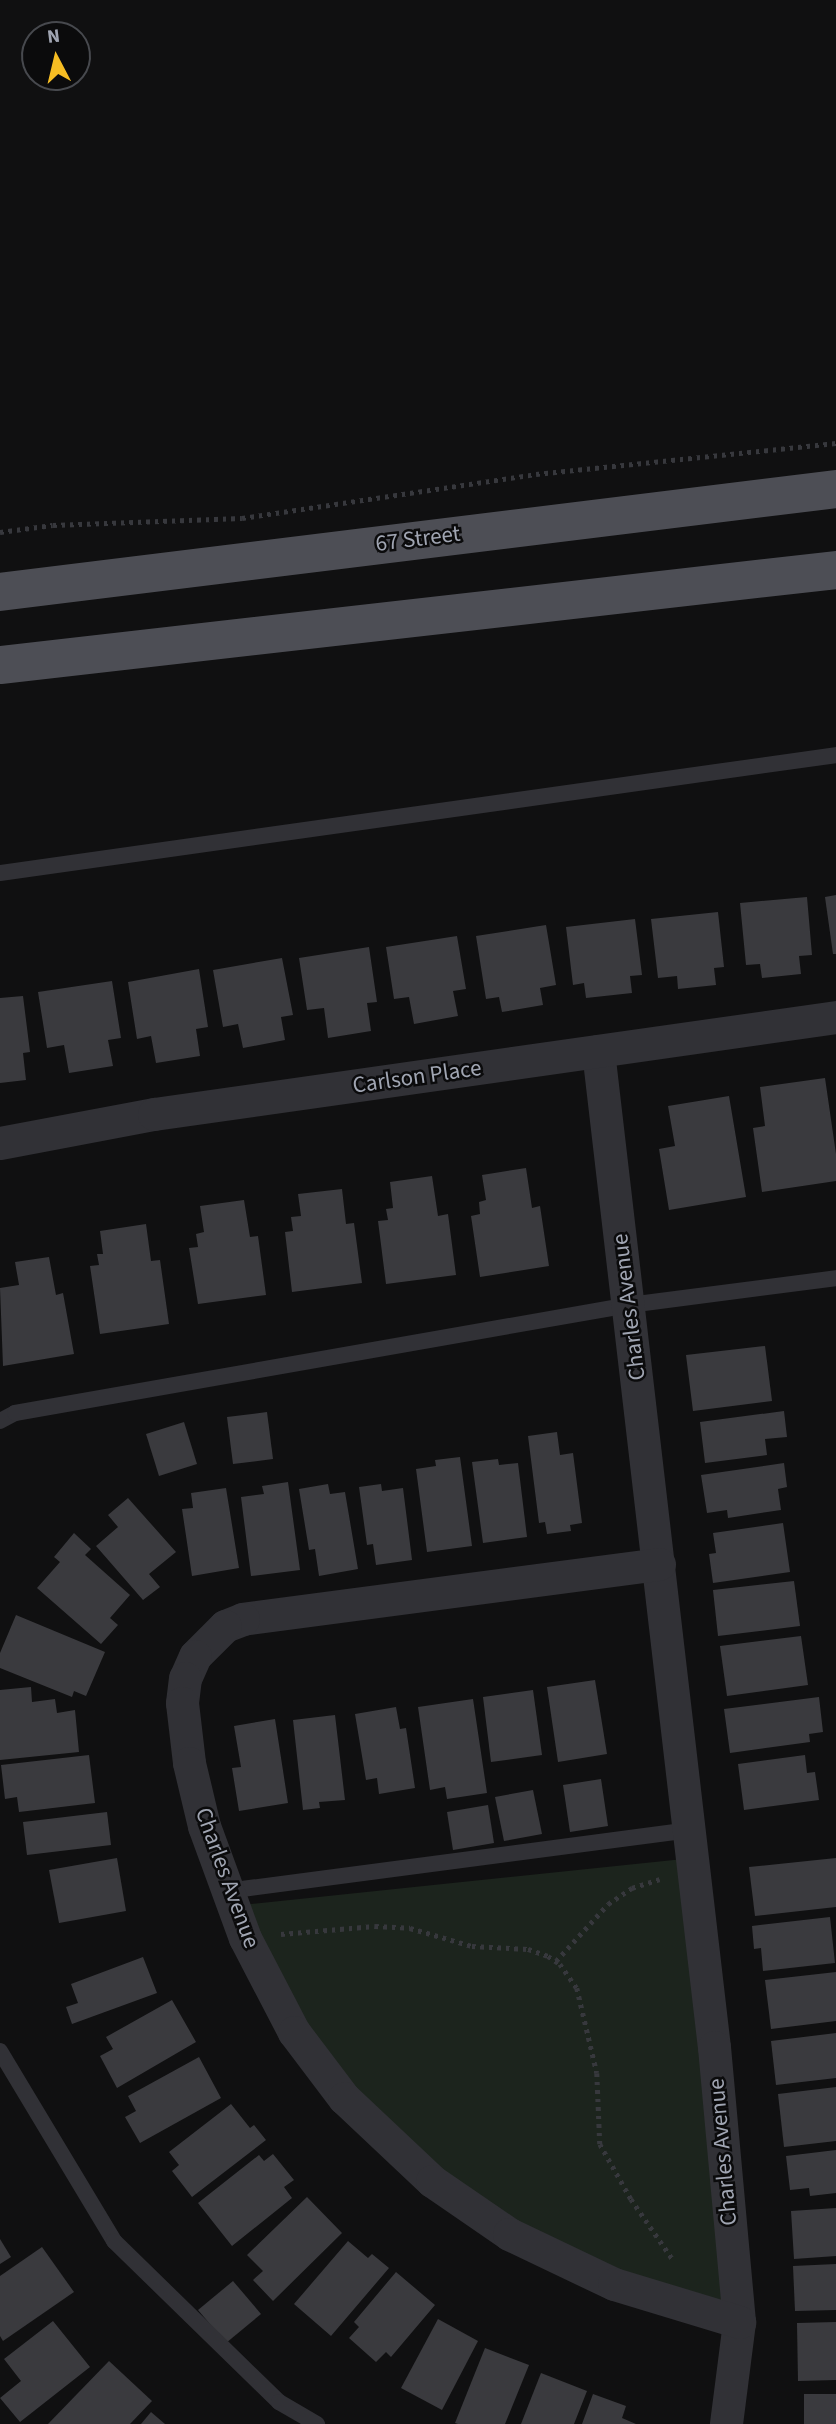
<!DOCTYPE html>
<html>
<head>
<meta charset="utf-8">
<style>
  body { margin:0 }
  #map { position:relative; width:836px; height:2424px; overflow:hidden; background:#101011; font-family:"Source Sans 3",sans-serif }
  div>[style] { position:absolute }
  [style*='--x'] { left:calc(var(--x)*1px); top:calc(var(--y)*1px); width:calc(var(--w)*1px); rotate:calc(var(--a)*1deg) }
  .green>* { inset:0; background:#1c241d }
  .building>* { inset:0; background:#3a3a3e }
  .path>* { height:4.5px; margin-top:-2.25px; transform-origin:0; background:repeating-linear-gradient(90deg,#37383d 0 3.5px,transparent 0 8.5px) }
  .lane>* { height:16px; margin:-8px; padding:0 8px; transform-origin:8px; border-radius:8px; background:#313136 }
  .street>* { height:33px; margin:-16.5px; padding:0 16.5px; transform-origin:16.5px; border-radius:16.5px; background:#313136 }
  .primary>* { height:38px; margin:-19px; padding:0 19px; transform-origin:19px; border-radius:19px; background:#4d4e55 }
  span { translate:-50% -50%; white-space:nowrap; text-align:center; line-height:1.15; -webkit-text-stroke:5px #0b0b0c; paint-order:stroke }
  .street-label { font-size:23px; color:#a0a5b2 }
  .north { position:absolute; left:21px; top:21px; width:70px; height:70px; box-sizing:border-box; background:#0b0b0c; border:2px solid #47494e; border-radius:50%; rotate:353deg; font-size:19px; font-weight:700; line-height:28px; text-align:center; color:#a0a5b2 }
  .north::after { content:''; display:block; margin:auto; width:24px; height:32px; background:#f6bd23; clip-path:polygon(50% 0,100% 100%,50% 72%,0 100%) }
</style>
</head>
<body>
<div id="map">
  <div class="green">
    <i style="clip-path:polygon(693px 1858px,739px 2322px,509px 2234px,344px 2098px,233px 1906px)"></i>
  </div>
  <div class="building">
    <i style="clip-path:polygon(836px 895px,836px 954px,833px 954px,825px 897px)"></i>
    <i style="clip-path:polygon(807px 897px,812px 955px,799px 956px,801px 974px,762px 978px,760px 964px,746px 965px,740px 903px)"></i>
    <i style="clip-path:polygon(718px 912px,724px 967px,714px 968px,716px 985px,678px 989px,677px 976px,658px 978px,651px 919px)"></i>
    <i style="clip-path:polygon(635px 919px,642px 975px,630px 976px,632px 993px,586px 998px,584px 983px,573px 985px,566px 927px)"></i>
    <i style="clip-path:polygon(546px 925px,556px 985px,540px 988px,543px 1005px,502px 1012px,499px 997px,486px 999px,476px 936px)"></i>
    <i style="clip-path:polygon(457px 936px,466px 989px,453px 991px,458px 1016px,414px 1024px,409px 997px,394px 999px,386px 947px)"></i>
    <i style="clip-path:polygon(369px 947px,377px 1002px,367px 1003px,371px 1031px,328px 1038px,324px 1008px,307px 1010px,299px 958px)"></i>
    <i style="clip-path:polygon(282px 958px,293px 1015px,281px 1017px,285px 1040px,243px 1048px,238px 1024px,223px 1027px,213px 970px)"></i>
    <i style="clip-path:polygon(199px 969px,208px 1027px,196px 1029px,200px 1056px,156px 1063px,151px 1036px,137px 1039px,128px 982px)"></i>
    <i style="clip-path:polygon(112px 981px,121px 1038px,108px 1040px,113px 1066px,69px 1073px,64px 1045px,47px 1048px,38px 992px)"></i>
    <i style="clip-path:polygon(23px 996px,30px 1052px,23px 1053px,26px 1080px,0 1083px,0 998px)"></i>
    <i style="clip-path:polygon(825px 1078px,836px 1154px,836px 1181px,762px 1192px,753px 1128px,765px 1126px,760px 1087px)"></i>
    <i style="clip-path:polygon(729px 1096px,746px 1197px,669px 1210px,659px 1149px,675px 1146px,668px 1106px)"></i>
    <i style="clip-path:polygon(526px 1168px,532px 1208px,540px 1206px,549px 1266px,480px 1277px,471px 1216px,480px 1214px,479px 1202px,486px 1200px,482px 1175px)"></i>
    <i style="clip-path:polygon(432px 1176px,438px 1216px,448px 1214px,456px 1275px,386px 1284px,378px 1221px,388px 1220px,386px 1209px,393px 1208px,390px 1182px)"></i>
    <i style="clip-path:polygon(342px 1189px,346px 1224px,354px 1223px,362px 1283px,292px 1292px,285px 1232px,293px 1231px,291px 1217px,301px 1216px,298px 1194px)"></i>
    <i style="clip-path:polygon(244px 1200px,250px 1237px,258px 1236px,266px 1295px,198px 1304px,189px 1248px,198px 1247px,196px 1234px,204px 1232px,200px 1206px)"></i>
    <i style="clip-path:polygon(146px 1224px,151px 1261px,160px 1260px,169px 1324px,100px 1334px,90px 1266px,99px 1265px,97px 1254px,103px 1254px,100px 1231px)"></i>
    <i style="clip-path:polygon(49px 1257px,56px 1295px,63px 1293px,74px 1354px,3px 1366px,0 1288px,19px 1285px,15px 1262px)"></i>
    <i style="clip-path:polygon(765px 1346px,772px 1401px,693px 1411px,686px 1355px)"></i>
    <i style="clip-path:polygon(784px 1411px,787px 1437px,765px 1439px,767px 1455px,705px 1463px,700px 1422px)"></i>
    <i style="clip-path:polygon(267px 1412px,273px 1459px,233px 1464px,227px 1417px)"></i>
    <i style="clip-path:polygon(184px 1422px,197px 1464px,159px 1476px,146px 1434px)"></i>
    <i style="clip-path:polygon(557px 1432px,560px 1455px,573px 1453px,582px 1523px,570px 1525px,571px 1531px,547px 1534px,545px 1522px,539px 1523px,528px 1436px)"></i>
    <i style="clip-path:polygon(460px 1457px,472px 1546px,427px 1552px,416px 1469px,436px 1466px,435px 1460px)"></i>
    <i style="clip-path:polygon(498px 1459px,499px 1465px,518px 1463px,527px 1537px,483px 1543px,472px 1462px)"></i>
    <i style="clip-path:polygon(784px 1463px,787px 1487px,778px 1489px,781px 1510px,728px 1518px,727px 1510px,707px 1513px,701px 1475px)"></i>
    <i style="clip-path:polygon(288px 1482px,300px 1570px,251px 1576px,241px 1497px,264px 1494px,262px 1486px)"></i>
    <i style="clip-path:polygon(328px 1484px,330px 1494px,345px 1492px,358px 1569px,319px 1576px,315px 1549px,309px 1550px,299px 1489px)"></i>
    <i style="clip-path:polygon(381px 1484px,382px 1491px,403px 1488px,412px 1560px,376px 1565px,373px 1544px,367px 1545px,359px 1487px)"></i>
    <i style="clip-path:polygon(226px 1488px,239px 1568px,192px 1576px,182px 1509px,193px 1508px,191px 1493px)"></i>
    <i style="clip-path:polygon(128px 1498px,176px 1552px,149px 1574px,160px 1587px,143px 1600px,96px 1546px,118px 1527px,108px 1515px)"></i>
    <i style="clip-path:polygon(783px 1523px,790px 1572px,713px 1583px,709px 1554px,716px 1553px,713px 1533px)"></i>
    <i style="clip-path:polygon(74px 1533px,91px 1549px,85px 1555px,130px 1595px,110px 1618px,118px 1625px,101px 1644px,37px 1588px,60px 1562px,54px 1557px)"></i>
    <i style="clip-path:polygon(794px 1581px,800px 1626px,718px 1636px,713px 1590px)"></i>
    <i style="clip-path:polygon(16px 1615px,105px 1652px,86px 1696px,74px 1691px,72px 1697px,0 1668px,0 1653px)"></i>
    <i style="clip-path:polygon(801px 1636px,808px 1685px,727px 1696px,720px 1646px)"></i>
    <i style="clip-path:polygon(595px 1680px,607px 1754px,558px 1762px,547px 1687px)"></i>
    <i style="clip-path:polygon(31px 1687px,32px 1702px,55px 1699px,57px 1713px,75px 1710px,79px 1752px,0 1760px,0 1690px)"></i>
    <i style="clip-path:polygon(533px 1690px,542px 1755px,491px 1762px,483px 1697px)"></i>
    <i style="clip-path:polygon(819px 1697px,823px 1732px,809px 1734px,810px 1742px,730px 1753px,724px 1709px)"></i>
    <i style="clip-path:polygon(473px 1699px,487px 1793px,447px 1799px,445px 1787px,430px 1790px,418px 1707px)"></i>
    <i style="clip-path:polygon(396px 1707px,400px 1729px,406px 1728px,415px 1788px,379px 1794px,377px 1778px,366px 1780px,355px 1714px)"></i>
    <i style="clip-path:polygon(335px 1715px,345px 1800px,319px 1802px,320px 1808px,303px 1810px,293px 1720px)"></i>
    <i style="clip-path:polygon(275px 1719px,288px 1803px,239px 1811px,232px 1768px,241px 1767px,234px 1726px)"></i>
    <i style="clip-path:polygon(89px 1755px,95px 1803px,19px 1812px,17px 1797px,5px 1799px,1px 1765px)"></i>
    <i style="clip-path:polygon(805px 1755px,807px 1773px,815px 1772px,819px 1800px,744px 1810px,738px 1764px)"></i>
    <i style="clip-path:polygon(601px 1779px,608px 1826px,570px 1832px,563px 1785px)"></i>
    <i style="clip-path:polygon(533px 1790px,542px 1834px,504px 1841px,495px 1797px)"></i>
    <i style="clip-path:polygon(488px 1805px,494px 1843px,453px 1850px,447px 1812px)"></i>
    <i style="clip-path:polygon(107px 1812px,111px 1845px,27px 1855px,23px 1822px)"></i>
    <i style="clip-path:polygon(117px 1858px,126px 1911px,59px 1923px,49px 1870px)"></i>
    <i style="clip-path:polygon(836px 1858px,836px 1907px,755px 1916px,749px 1867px)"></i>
    <i style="clip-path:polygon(830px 1917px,835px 1963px,763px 1971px,761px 1948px,754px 1949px,752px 1926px)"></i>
    <i style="clip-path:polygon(143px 1957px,157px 1993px,72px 2024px,66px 2007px,78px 2003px,71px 1984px)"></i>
    <i style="clip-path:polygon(836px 1972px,836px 2021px,771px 2029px,765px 1980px)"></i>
    <i style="clip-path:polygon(172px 2000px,196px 2042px,117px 2088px,100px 2056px,113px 2049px,106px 2037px)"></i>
    <i style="clip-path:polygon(836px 2033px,836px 2078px,776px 2085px,771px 2041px)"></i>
    <i style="clip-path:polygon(199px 2057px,221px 2098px,140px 2143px,125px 2117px,136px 2111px,128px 2096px)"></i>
    <i style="clip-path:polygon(836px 2087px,836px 2141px,784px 2147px,778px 2094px)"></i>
    <i style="clip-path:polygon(231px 2104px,250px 2128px,254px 2125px,266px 2140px,192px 2197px,172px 2171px,179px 2165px,169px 2152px)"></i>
    <i style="clip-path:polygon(836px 2150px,836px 2193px,810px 2196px,809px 2188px,790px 2190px,786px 2156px)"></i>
    <i style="clip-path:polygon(273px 2154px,294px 2180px,284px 2187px,292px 2198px,232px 2246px,198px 2203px,259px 2155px,264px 2161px)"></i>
    <i style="clip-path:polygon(307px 2197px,342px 2233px,273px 2301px,253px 2280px,263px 2271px,247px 2255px)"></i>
    <i style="clip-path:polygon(836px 2208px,836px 2256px,794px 2259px,791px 2211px)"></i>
    <i style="clip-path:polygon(0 2239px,11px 2257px,0 2264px)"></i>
    <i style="clip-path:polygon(348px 2241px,368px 2258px,372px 2254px,389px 2268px,331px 2336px,294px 2304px)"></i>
    <i style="clip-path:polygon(42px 2247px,74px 2292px,3px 2341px,0 2336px,0 2276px)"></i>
    <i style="clip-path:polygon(836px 2264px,836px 2310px,795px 2311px,793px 2266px)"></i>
    <i style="clip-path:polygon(396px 2272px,435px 2305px,391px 2357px,386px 2352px,376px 2362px,349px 2338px,359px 2327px,354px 2322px)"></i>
    <i style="clip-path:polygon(233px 2281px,261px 2314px,226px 2343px,198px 2310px)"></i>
    <i style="clip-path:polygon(438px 2319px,478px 2341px,442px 2410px,401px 2388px)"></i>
    <i style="clip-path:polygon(53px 2321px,90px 2367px,20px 2422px,0 2398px,21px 2381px,4px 2359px)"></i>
    <i style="clip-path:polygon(836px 2322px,836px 2380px,798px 2381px,797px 2323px)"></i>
    <i style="clip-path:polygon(485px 2348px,529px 2365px,505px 2424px,458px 2424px,455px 2423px)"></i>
    <i style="clip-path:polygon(109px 2361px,152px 2401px,130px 2424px,48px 2424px)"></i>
    <i style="clip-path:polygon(541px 2373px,587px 2391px,574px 2424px,521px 2424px)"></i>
    <i style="clip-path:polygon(593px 2394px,626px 2406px,622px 2418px,636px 2424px,582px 2424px)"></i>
    <i style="clip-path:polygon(804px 2394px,836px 2394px,836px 2424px,804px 2424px)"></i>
    <i style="clip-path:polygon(151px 2412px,165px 2424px,141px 2424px)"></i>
  </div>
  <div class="path">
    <i style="--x:0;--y:532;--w:53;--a:-7.5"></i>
    <i style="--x:53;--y:525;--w:189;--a:-2.1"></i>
    <i style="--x:242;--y:518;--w:297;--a:-8.5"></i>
    <i style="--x:536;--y:474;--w:302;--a:-5.9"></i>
    <i style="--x:281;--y:1934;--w:94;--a:-4.9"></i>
    <i style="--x:375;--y:1926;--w:35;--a:3"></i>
    <i style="--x:410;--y:1928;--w:65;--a:16.2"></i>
    <i style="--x:472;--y:1946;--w:56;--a:3.1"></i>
    <i style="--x:528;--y:1949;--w:21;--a:19"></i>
    <i style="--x:548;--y:1956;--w:14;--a:34"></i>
    <i style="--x:560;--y:1964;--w:29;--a:55"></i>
    <i style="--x:577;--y:1988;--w:87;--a:76.8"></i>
    <i style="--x:597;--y:2073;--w:71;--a:87.6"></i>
    <i style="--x:600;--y:2144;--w:63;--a:60.6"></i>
    <i style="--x:631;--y:2199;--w:75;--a:55.3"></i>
    <i style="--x:556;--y:1961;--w:77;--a:-47.6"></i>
    <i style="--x:608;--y:1904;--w:29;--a:-34"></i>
    <i style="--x:632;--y:1888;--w:29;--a:-18"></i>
  </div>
  <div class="lane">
    <i style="--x:0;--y:873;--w:844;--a:-8.03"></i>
    <i style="--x:0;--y:1421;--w:17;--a:-28"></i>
    <i style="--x:15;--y:1413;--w:623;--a:-9.98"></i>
    <i style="--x:629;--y:1305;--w:209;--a:-7.4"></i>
    <i style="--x:227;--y:1891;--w:467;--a:-7.5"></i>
    <i style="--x:0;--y:2051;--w:222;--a:59"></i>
    <i style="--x:114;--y:2241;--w:231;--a:44.3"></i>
    <i style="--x:279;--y:2402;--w:44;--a:30.1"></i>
  </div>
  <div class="street">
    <i style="--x:598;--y:1051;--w:1003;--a:83.36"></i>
    <i style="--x:714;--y:2047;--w:276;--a:84.8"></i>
    <i style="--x:739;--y:2322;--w:103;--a:97.3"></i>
    <i style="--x:0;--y:1143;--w:157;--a:-10.7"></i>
    <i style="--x:154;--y:1114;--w:689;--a:-8.09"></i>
    <i style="--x:659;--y:1564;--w:420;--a:172.5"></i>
    <i style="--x:243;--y:1619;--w:19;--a:159"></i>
    <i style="--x:225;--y:1626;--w:42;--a:135"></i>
    <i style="--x:195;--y:1656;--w:24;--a:114"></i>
    <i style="--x:185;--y:1678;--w:25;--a:97"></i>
    <i style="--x:182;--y:1703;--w:60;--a:83.3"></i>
    <i style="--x:189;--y:1763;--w:65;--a:76.6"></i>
    <i style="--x:204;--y:1826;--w:119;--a:69.9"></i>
    <i style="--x:245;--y:1938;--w:106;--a:62.5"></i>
    <i style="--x:294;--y:2032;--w:83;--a:52.9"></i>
    <i style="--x:344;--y:2098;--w:121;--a:43.3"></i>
    <i style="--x:432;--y:2181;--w:93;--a:34.5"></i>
    <i style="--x:509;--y:2234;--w:116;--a:25.5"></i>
    <i style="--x:614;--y:2284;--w:131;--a:16.9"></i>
  </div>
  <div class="primary">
    <i style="--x:0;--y:592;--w:842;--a:-7.02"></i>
    <i style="--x:0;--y:665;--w:841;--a:-6.48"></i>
  </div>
  <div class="street-label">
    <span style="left:418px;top:539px;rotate:-7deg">67 Street</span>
    <span style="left:417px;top:1077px;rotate:-8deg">Carlson Place</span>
    <span style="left:629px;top:1307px;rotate:-97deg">Charles Avenue</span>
    <span style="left:227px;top:1878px;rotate:70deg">Charles Avenue</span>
    <span style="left:723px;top:2152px;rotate:-95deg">Charles Avenue</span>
  </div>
  <div class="north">N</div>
</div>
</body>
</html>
